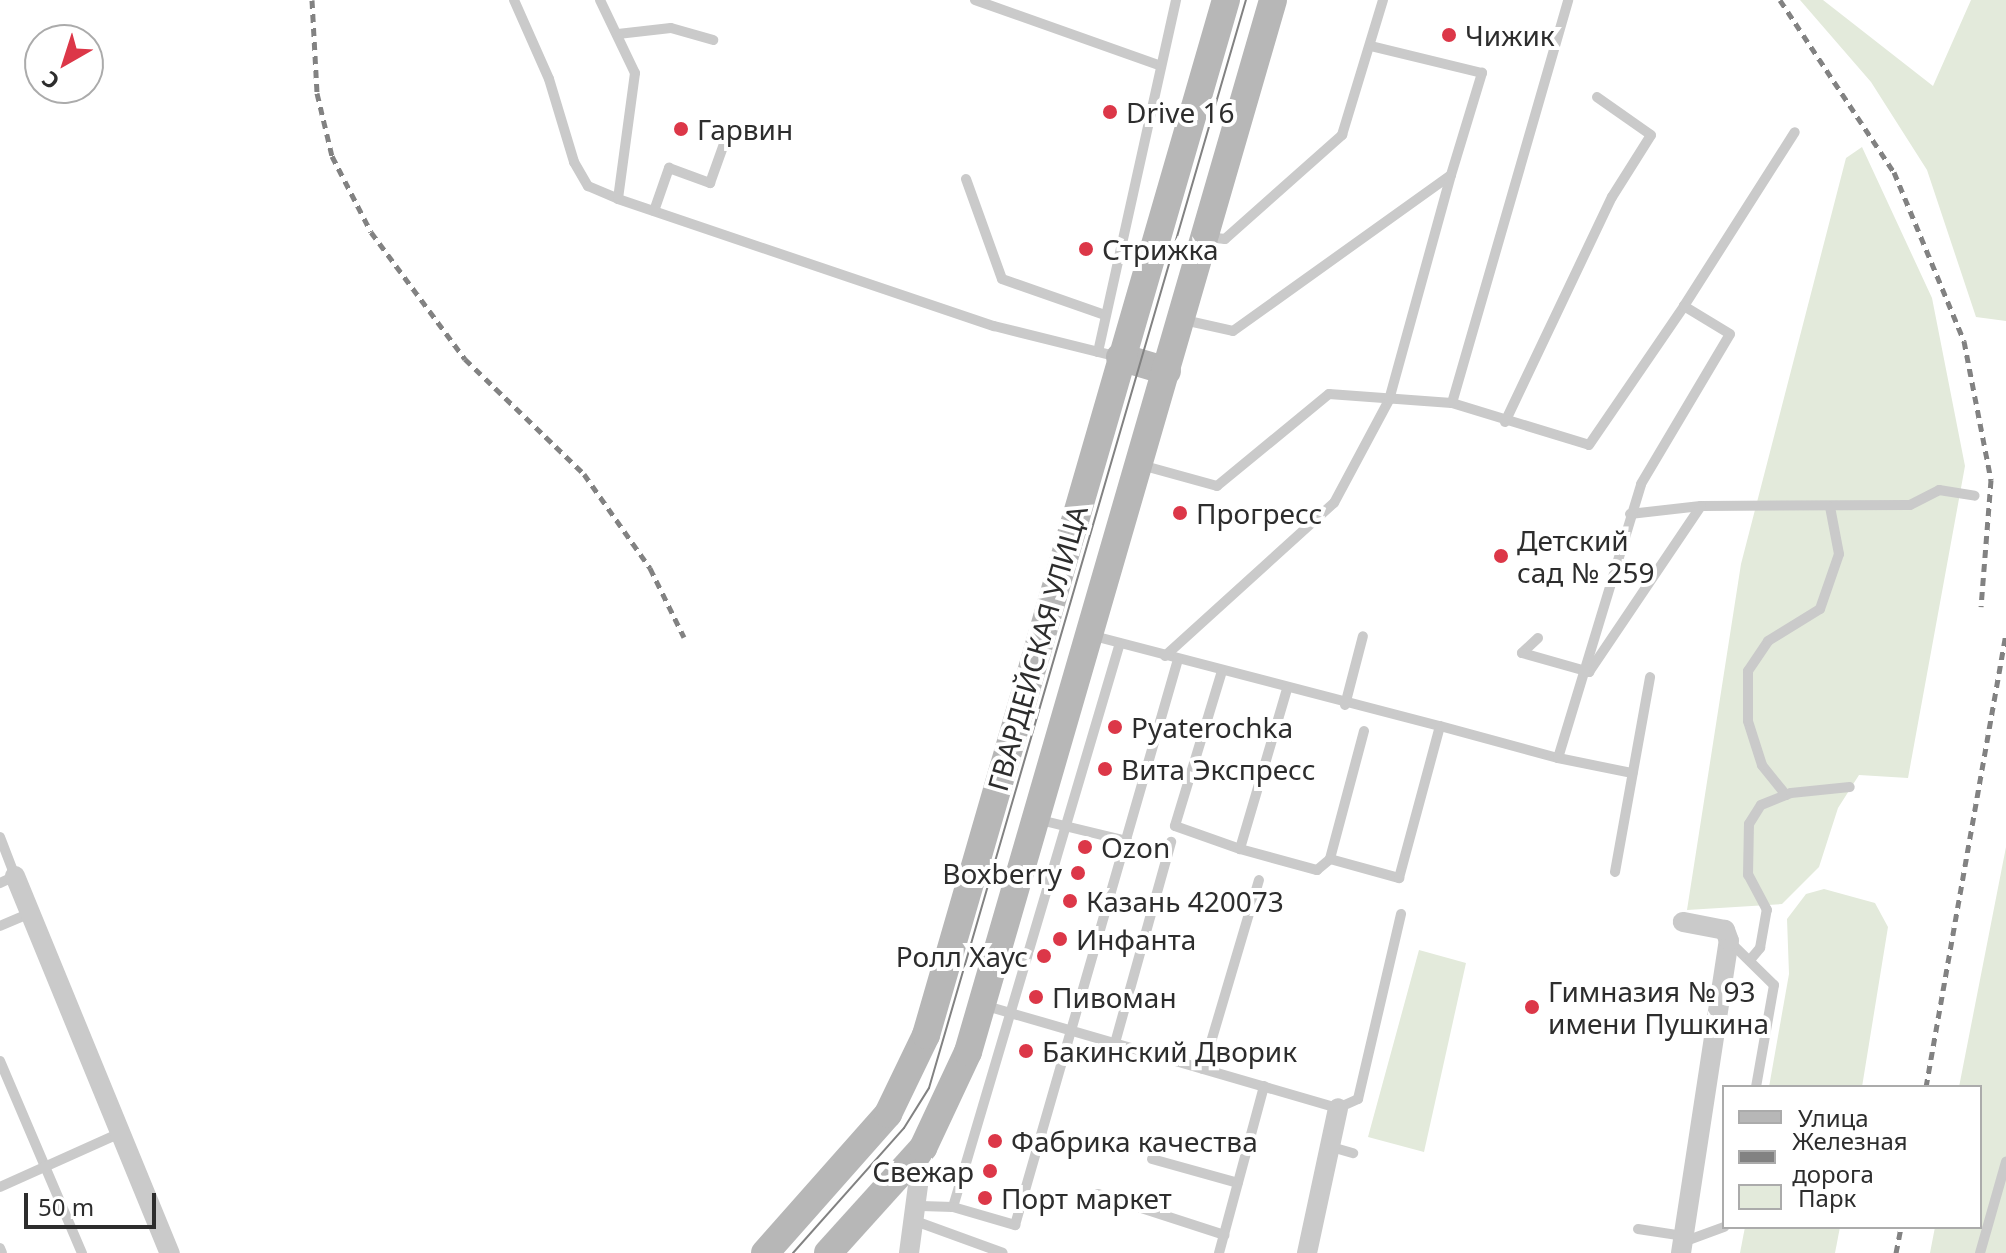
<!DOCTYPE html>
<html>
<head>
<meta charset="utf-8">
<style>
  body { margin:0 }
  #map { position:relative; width:2006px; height:1253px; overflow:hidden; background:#fff; font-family:"Noto Sans",sans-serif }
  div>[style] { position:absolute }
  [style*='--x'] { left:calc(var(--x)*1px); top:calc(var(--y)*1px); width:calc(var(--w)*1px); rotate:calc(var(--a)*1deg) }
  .green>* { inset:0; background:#e3eadb }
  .service>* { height:10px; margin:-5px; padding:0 5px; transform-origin:5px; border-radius:5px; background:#cacaca }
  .minor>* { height:20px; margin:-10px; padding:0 10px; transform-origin:10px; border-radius:10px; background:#cacaca }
  .secondary>* { height:28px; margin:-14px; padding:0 14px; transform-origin:14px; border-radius:14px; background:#b7b7b7 }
  .tram>* { height:2px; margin:-1px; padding:0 1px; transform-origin:1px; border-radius:1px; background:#828282 }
  .rail>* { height:5px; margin-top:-2.5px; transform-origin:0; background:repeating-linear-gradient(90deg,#828282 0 8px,transparent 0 14px) }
  .dots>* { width:22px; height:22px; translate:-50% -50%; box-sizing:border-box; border:4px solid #fff; border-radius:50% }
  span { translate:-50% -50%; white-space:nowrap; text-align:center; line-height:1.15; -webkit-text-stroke:8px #fff; paint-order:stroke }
  .poi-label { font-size:28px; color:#2d2d2d }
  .left { translate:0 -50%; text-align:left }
  .right { translate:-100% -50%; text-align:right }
  .street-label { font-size:28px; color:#2d2d2d }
  .legend { position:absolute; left:1722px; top:1085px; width:260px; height:144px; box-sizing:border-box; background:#fff; border:2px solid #ababab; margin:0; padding:10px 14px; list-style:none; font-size:24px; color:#2d2d2d }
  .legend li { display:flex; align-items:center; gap:16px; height:40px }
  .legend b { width:40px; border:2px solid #ababab }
  .north { position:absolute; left:24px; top:24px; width:80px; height:80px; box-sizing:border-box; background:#fff; border:2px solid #ababab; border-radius:50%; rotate:219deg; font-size:22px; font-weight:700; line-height:32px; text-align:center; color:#2d2d2d }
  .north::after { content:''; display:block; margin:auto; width:28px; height:36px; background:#dc3748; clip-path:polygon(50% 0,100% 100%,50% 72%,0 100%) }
  .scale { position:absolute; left:24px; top:1193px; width:132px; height:36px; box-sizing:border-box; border:4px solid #2d2d2d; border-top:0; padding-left:10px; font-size:24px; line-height:28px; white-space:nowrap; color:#2d2d2d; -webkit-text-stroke:6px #fff; paint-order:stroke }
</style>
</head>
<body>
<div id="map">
  <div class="green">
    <i style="clip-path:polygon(1800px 0,1823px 0,1933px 86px,1971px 0,2006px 0,2006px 321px,1976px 317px,1927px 170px,1871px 82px)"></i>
    <i style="clip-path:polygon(1862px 147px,1932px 298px,1965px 466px,1908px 778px,1859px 775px,1838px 808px,1819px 867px,1782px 904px,1687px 910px,1741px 564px,1846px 158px)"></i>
    <i style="clip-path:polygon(2006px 847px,2006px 1253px,1930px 1253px,1935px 1227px,1980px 1227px,1980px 1087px,1959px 1087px)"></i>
    <i style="clip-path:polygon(1824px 889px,1875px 903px,1888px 927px,1862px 1087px,1769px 1087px,1789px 974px,1787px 919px,1806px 894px)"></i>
    <i style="clip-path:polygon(1419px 950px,1466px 963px,1424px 1152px,1368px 1137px)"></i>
    <i style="clip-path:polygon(1745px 1227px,1840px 1227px,1835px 1253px,1740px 1253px)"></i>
  </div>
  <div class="service">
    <i style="--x:514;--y:0;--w:86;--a:66.1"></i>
    <i style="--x:549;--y:79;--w:87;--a:73.2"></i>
    <i style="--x:574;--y:162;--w:28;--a:60"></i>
    <i style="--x:588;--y:186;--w:33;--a:23"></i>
    <i style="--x:600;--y:0;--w:81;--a:64.4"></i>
    <i style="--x:635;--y:73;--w:127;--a:97.7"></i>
    <i style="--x:618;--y:199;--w:397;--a:18.7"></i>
    <i style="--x:994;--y:326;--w:128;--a:14"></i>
    <i style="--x:975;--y:0;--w:195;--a:19.5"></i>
    <i style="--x:618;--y:34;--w:53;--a:-6.5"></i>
    <i style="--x:671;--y:28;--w:44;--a:15.9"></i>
    <i style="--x:966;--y:179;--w:106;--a:70.2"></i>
    <i style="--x:1002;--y:279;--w:109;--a:19.3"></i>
    <i style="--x:654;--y:211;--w:46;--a:-70.8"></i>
    <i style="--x:669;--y:168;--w:44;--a:20.1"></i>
    <i style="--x:710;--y:183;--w:56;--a:-70.3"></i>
    <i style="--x:1208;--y:237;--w:17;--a:7"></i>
    <i style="--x:1225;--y:239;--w:157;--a:-41.6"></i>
    <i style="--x:1342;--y:135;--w:141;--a:-73.1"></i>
    <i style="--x:1184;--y:320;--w:50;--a:12.7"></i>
    <i style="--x:1233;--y:331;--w:268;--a:-35.6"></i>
    <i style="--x:1451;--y:175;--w:107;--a:-73.1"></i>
    <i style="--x:1482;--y:73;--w:115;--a:-166.4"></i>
    <i style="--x:1098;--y:352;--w:361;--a:-77.5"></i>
    <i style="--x:1452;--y:403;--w:419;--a:-73.9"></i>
    <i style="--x:1505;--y:422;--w:249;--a:-64.6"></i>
    <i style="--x:1612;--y:197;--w:73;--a:-57.8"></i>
    <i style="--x:1651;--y:135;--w:66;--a:-144.9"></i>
    <i style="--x:1141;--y:465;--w:79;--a:15.4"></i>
    <i style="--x:1217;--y:486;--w:145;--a:-39.4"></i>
    <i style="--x:1329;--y:394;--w:123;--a:4.2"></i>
    <i style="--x:1452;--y:403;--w:143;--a:17"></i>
    <i style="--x:1589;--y:445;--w:168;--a:-55.6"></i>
    <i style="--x:1630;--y:514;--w:71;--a:-6.4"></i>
    <i style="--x:1701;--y:506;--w:209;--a:-0.3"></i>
    <i style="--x:1910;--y:505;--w:33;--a:-27"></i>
    <i style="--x:1939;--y:490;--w:36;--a:9"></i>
    <i style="--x:1090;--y:635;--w:362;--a:14.6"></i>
    <i style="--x:1538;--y:638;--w:22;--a:137"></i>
    <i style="--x:1522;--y:653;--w:70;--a:15.8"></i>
    <i style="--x:1589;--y:672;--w:200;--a:-56"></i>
    <i style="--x:1165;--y:656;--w:228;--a:-42.2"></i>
    <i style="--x:1334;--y:503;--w:117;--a:-61.9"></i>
    <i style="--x:1389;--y:400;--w:233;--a:-74.6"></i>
    <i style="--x:1222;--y:671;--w:162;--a:106.9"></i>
    <i style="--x:1175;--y:826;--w:69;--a:19.5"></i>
    <i style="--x:1287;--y:689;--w:167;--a:106.4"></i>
    <i style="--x:1240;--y:849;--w:80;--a:15.3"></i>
    <i style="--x:1317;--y:870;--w:17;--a:-40"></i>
    <i style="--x:1345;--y:705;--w:71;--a:-75.4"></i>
    <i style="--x:1364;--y:731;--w:132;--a:104.9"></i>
    <i style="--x:1330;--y:859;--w:72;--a:15.4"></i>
    <i style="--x:1399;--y:878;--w:157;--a:-74.9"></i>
    <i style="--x:1440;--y:726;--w:122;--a:15.2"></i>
    <i style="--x:1558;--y:758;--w:286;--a:-73.1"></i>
    <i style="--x:1641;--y:484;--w:174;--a:-59.3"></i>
    <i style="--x:1730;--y:334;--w:54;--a:-148.7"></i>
    <i style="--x:1684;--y:306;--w:206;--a:-57.5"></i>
    <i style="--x:1558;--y:758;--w:76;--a:11.5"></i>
    <i style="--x:1786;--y:795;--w:38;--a:-129"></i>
    <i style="--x:1762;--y:765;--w:46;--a:-107.7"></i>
    <i style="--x:1748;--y:721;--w:50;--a:-90"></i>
    <i style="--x:1748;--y:671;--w:36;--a:-56"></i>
    <i style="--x:1768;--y:641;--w:61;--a:-31.6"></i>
    <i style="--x:1820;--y:609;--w:58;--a:-70.9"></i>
    <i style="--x:1839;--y:554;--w:48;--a:-100.8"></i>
    <i style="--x:1036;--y:819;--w:94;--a:13.6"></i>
    <i style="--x:0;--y:837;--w:42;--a:69"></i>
    <i style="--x:15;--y:876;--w:17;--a:155"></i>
    <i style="--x:1615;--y:872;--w:198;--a:-79.8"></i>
    <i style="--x:0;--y:926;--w:34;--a:-23"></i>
    <i style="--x:1729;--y:941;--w:63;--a:44.4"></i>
    <i style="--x:1774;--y:985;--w:104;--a:100"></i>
    <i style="--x:1750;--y:960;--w:16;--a:-50"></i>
    <i style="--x:1760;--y:948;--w:39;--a:-80"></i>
    <i style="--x:1767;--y:910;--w:40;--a:-118"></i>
    <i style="--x:1748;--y:875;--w:51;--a:-88.9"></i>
    <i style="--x:1749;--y:824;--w:22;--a:-58"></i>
    <i style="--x:1761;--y:805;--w:32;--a:-22"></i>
    <i style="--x:1791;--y:793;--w:59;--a:-5.8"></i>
    <i style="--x:983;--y:1005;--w:370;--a:16.2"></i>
    <i style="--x:1338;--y:1108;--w:22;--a:-24"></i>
    <i style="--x:1358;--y:1099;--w:190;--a:-76.9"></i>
    <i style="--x:1115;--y:1043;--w:209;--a:-74.4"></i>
    <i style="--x:0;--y:1061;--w:209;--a:66.9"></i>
    <i style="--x:1203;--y:1069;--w:197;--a:-73.5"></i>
    <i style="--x:1335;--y:1148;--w:19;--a:16"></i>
    <i style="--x:1152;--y:1159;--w:89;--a:15.6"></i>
    <i style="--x:0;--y:1187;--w:129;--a:-24.2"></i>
    <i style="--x:1098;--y:1194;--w:133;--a:18"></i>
    <i style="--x:921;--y:1206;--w:32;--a:2"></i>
    <i style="--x:953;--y:1207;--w:588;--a:-73.51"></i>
    <i style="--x:953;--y:1207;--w:65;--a:16.2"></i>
    <i style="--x:1015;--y:1225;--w:589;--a:-73.93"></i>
    <i style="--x:918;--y:1222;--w:90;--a:20"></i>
    <i style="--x:1638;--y:1229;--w:47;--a:8.7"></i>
    <i style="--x:1683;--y:1242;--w:44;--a:-20.1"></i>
    <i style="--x:0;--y:1248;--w:5;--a:68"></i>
    <i style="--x:1219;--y:1253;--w:173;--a:-74.9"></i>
    <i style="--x:1980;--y:1253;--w:95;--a:-74.1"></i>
  </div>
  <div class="minor">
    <i style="--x:15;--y:876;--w:408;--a:67.7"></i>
    <i style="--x:909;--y:1253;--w:106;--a:-82.4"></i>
    <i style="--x:1307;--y:1253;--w:148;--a:-77.9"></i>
    <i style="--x:1681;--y:1253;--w:316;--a:-81.3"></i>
    <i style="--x:1729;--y:941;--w:12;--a:-110"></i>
    <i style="--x:1725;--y:930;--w:43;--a:-169.2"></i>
  </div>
  <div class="secondary">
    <i style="--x:1120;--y:357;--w:49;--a:16.6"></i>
    <i style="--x:765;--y:1253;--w:186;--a:-48.5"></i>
    <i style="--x:888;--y:1114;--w:88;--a:-64.3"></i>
    <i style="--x:926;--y:1035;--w:1078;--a:-73.84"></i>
    <i style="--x:828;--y:1253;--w:142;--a:-47.9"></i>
    <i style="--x:923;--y:1148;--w:106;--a:-64.9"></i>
    <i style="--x:968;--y:1052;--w:1095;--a:-73.83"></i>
  </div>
  <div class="tram">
    <i style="--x:793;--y:1253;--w:167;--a:-48.4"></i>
    <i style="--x:904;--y:1128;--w:47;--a:-58"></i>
    <i style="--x:929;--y:1088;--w:1133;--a:-73.76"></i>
  </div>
  <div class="rail">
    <i style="--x:312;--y:0;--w:93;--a:86.9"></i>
    <i style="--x:317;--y:93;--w:65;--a:76.6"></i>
    <i style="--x:332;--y:156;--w:85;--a:62.8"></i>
    <i style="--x:371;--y:232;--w:158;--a:53.5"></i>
    <i style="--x:465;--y:359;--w:165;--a:44"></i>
    <i style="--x:584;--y:474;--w:115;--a:54.9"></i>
    <i style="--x:650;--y:568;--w:77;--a:63.8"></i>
    <i style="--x:1780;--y:0;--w:206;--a:56.5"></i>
    <i style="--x:1894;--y:172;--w:183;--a:67.5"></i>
    <i style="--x:1964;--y:341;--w:142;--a:79"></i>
    <i style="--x:1991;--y:480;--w:127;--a:94.5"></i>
    <i style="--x:1926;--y:1087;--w:461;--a:-80"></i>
    <i style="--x:1896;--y:1253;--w:26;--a:-79"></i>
  </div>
  <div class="dots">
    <i style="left:1449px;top:35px;background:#dc3748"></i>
    <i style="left:1110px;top:112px;background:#dc3748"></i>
    <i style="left:681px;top:129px;background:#dc3748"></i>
    <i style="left:1086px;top:249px;background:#dc3748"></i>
    <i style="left:1180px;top:513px;background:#dc3748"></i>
    <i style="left:1501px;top:556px;background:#dc3748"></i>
    <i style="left:1115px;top:727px;background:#dc3748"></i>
    <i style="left:1105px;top:769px;background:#dc3748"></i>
    <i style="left:1085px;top:847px;background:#dc3748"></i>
    <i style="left:1078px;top:873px;background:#dc3748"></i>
    <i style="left:1070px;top:901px;background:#dc3748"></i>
    <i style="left:1060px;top:939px;background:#dc3748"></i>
    <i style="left:1044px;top:956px;background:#dc3748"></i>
    <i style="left:1036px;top:997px;background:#dc3748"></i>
    <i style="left:1532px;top:1007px;background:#dc3748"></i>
    <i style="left:1026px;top:1051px;background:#dc3748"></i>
    <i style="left:995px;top:1141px;background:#dc3748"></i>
    <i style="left:990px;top:1171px;background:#dc3748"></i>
    <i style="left:985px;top:1198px;background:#dc3748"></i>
  </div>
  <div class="poi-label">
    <span class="left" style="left:1465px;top:35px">Чижик</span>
    <span class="left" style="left:1126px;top:112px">Drive 16</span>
    <span class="left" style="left:697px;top:129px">Гарвин</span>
    <span class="left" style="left:1102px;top:249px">Стрижка</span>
    <span class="left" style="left:1196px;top:513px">Прогресс</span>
    <span class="left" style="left:1517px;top:556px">Детский<br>сад № 259</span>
    <span class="left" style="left:1131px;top:727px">Pyaterochka</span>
    <span class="left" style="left:1121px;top:769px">Вита Экспресс</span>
    <span class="left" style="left:1101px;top:847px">Ozon</span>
    <span class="right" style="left:1062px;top:873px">Boxberry</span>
    <span class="left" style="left:1086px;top:901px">Казань 420073</span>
    <span class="left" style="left:1076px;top:939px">Инфанта</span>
    <span class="right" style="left:1028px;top:956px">Ролл Хаус</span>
    <span class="left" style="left:1548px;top:1007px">Гимназия № 93<br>имени Пушкина</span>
    <span class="left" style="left:1052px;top:997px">Пивоман</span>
    <span class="left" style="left:1042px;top:1051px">Бакинский Дворик</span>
    <span class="left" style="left:1011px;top:1141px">Фабрика качества</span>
    <span class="right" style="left:974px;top:1171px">Свежар</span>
    <span class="left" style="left:1001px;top:1198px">Порт маркет</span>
  </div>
  <div class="street-label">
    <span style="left:1037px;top:648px;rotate:-74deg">ГВАРДЕЙСКАЯ УЛИЦА</span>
  </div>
  <ul class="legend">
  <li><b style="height:10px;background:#b7b7b7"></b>Улица</li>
  <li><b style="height:10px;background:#828282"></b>Железная дорога</li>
  <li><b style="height:22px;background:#e3eadb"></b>Парк</li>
  </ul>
  <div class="north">С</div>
  <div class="scale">50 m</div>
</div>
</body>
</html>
